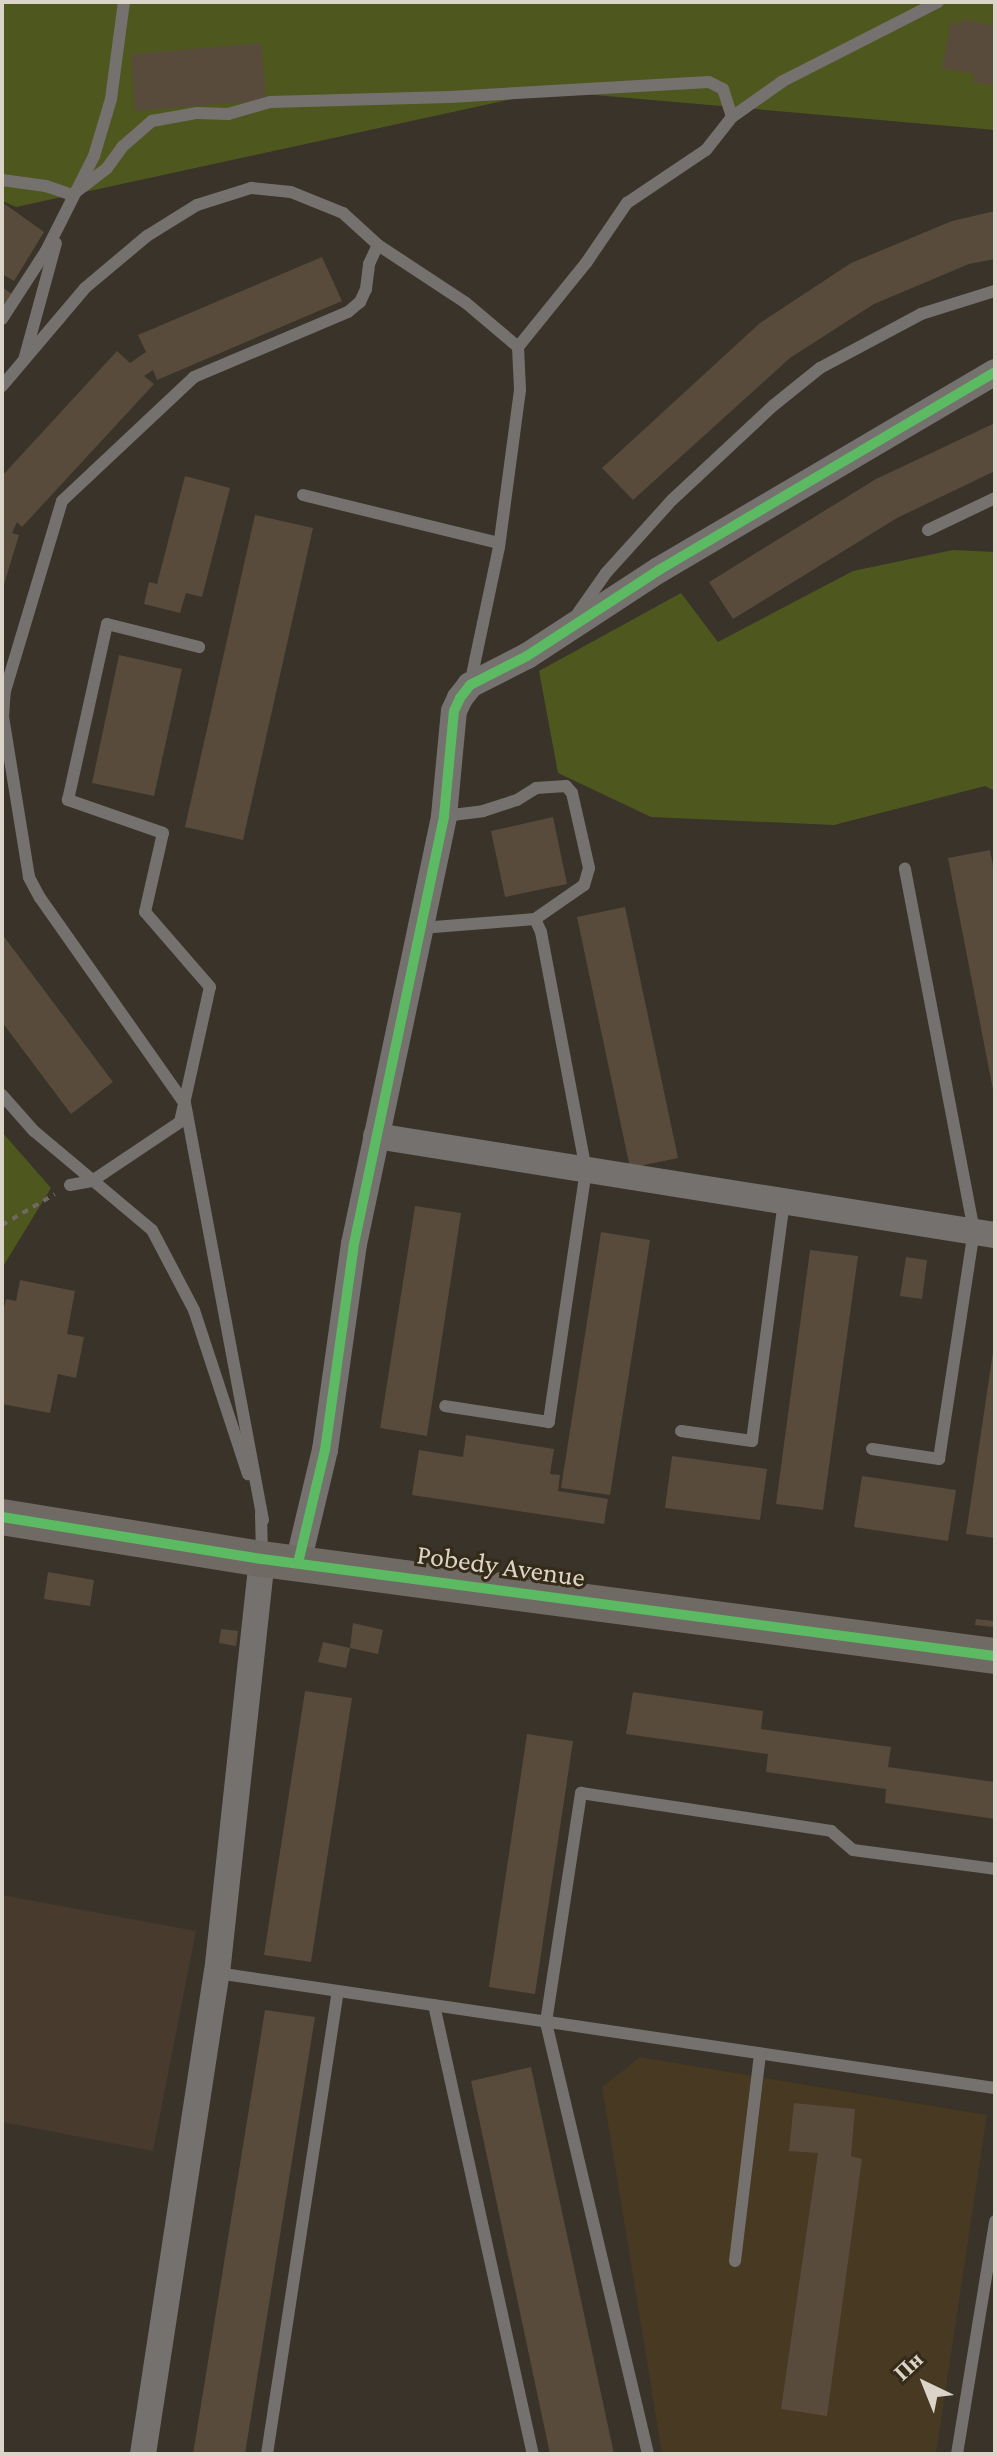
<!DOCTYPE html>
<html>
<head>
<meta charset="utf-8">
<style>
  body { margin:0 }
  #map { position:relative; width:997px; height:2456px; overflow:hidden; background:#393329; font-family:"Crimson Pro",serif }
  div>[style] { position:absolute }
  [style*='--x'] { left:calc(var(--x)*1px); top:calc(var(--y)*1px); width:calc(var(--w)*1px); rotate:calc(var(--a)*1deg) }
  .built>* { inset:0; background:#473922 }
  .industrial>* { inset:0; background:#493a2e }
  .green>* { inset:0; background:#4e581e }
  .building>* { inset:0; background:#584b3b }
  .path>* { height:4px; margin-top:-2px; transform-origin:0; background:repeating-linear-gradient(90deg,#6e6964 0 6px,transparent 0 12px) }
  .lane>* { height:12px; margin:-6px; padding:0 6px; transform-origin:6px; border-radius:6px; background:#75716f }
  .street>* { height:26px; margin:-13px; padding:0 13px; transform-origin:13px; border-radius:13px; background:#75716f }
  .secondary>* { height:36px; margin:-18px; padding:0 18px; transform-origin:18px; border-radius:18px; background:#6f6a64 }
  .cycleway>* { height:10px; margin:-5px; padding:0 5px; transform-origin:5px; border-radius:5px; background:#5cba63 }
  span { translate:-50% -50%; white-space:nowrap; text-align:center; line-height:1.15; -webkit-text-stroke:6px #362b18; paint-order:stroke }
  .street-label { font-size:28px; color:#dbd4c9 }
  .frame { position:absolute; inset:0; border:4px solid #dbd4c9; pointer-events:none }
  .north { position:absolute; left:885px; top:2344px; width:80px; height:80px; -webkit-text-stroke:6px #362b18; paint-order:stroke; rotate:317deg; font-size:22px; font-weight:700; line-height:32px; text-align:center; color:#dbd4c9 }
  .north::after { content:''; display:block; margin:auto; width:28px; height:36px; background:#dbd4c9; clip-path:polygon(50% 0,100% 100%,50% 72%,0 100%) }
</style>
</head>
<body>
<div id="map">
  <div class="built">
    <i style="clip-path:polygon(640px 2057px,987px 2115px,936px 2454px,662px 2454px,602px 2087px)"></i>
  </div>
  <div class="industrial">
    <i style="clip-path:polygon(2px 1895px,196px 1931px,153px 2151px,2px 2122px)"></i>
  </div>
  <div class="green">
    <i style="clip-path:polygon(2px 2px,995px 2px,995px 130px,549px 91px,16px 207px,2px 201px)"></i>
    <i style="clip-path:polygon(953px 550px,995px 552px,995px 791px,985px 786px,834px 825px,651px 817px,558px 773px,539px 671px,681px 593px,718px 642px,853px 571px)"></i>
    <i style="clip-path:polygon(2px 1132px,51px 1188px,2px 1268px)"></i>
  </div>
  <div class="building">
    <i style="clip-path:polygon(962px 19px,995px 26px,995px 86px,973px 82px,974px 74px,942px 68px,951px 22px,962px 24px)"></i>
    <i style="clip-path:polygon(261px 43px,266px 100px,135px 111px,131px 54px)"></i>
    <i style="clip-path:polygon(2px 202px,44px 232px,14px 281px,2px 274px)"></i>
    <i style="clip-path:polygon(995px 211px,995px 259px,969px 264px,874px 304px,790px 358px,633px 500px,602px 468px,760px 323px,851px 263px,952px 221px)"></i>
    <i style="clip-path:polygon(322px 257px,342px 301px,157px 380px,153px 370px,144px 376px,154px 384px,22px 527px,17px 522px,12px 533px,19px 535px,2px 591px,2px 476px,117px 351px,130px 363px,146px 352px,138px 335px)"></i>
    <i style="clip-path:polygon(2px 287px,12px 294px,2px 308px)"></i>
    <i style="clip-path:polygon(995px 423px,995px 471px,897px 518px,733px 619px,709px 582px,876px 479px)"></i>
    <i style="clip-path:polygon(185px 476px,230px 488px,202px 597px,186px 593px,180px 613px,144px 604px,149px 582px,157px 584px)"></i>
    <i style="clip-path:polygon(255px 515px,313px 528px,243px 840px,185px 827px)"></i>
    <i style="clip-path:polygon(119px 655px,182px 669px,154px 796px,92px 783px)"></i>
    <i style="clip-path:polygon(553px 817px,567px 884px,505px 897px,491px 831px)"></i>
    <i style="clip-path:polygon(990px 850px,995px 877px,994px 1095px,948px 858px)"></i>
    <i style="clip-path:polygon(625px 907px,678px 1158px,630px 1168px,577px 917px)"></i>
    <i style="clip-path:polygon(2px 934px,113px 1082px,71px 1114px,2px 1022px)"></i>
    <i style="clip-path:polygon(415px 1206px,461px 1213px,427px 1436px,380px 1428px)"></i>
    <i style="clip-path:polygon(601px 1232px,650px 1240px,610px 1495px,561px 1488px)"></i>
    <i style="clip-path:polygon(810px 1250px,858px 1256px,823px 1510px,776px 1504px)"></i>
    <i style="clip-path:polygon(906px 1257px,927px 1260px,922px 1299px,900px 1296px)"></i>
    <i style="clip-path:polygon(20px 1280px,75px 1291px,67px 1334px,84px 1337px,76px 1378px,58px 1374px,50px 1413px,2px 1404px,2px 1317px,6px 1299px,16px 1301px)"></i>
    <i style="clip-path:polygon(993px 1352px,995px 1352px,995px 1538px,966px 1534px)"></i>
    <i style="clip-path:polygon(466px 1435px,554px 1449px,550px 1474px,560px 1475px,558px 1491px,608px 1499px,604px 1524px,412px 1495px,419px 1450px,463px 1457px)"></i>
    <i style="clip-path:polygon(672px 1456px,767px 1469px,760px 1520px,665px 1508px)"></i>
    <i style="clip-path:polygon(862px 1476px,956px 1490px,948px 1541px,854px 1527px)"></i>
    <i style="clip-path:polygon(48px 1572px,94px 1580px,90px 1606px,44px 1599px)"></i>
    <i style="clip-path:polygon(976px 1619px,994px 1621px,993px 1627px,975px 1625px)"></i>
    <i style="clip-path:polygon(353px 1623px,383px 1630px,378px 1654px,350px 1648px,346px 1668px,318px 1662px,323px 1642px,350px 1648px)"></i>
    <i style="clip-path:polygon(221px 1629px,238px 1631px,236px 1646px,219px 1643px)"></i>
    <i style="clip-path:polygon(305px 1691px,352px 1698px,311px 1962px,264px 1955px)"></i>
    <i style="clip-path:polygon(633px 1692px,763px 1711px,761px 1729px,891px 1747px,888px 1767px,995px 1782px,995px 1819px,885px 1803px,886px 1789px,766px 1772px,768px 1754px,626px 1734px)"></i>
    <i style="clip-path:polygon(527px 1734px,573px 1741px,535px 1994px,489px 1987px)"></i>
    <i style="clip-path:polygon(265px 2010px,315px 2017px,245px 2454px,193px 2454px)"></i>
    <i style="clip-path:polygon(531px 2067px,614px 2454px,550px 2454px,471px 2081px)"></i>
    <i style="clip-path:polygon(794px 2103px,855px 2109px,851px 2156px,862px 2159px,827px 2416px,781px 2409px,818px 2153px,789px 2151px)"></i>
  </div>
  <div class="path">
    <i style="--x:2;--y:1225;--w:61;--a:-30.3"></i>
  </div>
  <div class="lane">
    <i style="--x:2;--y:180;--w:44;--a:7.8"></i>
    <i style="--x:46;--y:186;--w:28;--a:19"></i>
    <i style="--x:72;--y:195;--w:4;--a:104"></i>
    <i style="--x:72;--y:195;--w:44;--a:-37.6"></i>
    <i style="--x:107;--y:168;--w:26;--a:-54"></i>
    <i style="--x:122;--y:147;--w:40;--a:-41"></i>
    <i style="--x:152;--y:121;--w:46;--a:-10.1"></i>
    <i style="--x:197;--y:113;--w:31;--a:2"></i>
    <i style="--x:228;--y:114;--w:44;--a:-15.9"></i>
    <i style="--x:270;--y:102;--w:179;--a:-1.6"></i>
    <i style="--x:449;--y:97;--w:260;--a:-3.3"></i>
    <i style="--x:709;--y:82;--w:16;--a:27"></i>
    <i style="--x:723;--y:89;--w:29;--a:72"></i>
    <i style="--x:2;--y:319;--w:81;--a:-57.1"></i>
    <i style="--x:46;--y:251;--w:106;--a:-63.2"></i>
    <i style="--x:94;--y:156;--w:59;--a:-73.4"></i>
    <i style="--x:111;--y:99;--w:98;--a:-82.4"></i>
    <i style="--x:518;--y:347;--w:108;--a:-51"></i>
    <i style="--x:586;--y:263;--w:73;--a:-55.7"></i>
    <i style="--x:627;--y:203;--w:95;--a:-33.9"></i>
    <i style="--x:706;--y:150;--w:42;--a:-51.8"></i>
    <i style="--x:732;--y:117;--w:62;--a:-35.2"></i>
    <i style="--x:783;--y:81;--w:174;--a:-27"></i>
    <i style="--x:24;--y:360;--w:121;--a:-74.7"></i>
    <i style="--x:2;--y:386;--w:128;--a:-49.7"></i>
    <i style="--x:85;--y:288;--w:81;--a:-40"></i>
    <i style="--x:147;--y:236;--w:59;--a:-31.8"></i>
    <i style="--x:197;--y:205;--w:57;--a:-17.5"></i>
    <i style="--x:251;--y:188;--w:40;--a:5.7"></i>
    <i style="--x:291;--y:192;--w:56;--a:22"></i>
    <i style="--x:343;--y:213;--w:47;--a:42.4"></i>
    <i style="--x:378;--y:245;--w:105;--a:33.4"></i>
    <i style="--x:466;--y:303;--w:68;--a:40.2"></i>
    <i style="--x:518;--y:347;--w:43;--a:87.3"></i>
    <i style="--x:520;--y:390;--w:158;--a:97.6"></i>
    <i style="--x:499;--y:547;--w:141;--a:101.9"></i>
    <i style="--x:303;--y:495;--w:202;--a:13.8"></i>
    <i style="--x:928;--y:530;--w:74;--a:-25.5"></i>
    <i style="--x:578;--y:613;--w:49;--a:-55"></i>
    <i style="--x:606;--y:573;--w:98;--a:-47.9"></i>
    <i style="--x:672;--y:500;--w:139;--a:-43"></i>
    <i style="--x:774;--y:405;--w:59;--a:-38.8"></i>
    <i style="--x:820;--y:368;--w:115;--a:-28.1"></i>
    <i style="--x:921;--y:314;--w:77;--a:-17.3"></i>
    <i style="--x:444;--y:816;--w:39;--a:-7"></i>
    <i style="--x:483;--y:811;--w:36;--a:-18"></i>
    <i style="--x:517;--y:800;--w:22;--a:-32"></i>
    <i style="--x:536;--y:788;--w:30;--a:-4"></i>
    <i style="--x:566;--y:786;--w:9;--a:49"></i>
    <i style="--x:572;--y:793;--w:77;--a:77.2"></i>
    <i style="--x:589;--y:868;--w:18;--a:106"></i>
    <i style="--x:584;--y:885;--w:60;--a:145.2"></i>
    <i style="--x:421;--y:928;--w:114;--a:-4.5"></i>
    <i style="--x:535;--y:919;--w:14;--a:65"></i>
    <i style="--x:541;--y:932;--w:242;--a:79.3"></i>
    <i style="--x:586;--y:1170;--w:255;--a:98.4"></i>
    <i style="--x:549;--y:1422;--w:105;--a:-171.3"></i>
    <i style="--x:2;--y:1095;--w:48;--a:48.4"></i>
    <i style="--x:34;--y:1131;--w:154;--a:40"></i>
    <i style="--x:152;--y:1230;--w:90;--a:62.3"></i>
    <i style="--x:194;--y:1310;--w:173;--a:71.8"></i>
    <i style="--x:70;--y:1185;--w:22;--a:-10"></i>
    <i style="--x:92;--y:1181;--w:106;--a:-33.8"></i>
    <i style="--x:180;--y:1122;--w:138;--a:-77.5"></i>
    <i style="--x:210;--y:987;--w:99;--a:-130.9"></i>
    <i style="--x:145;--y:912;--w:81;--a:-77.2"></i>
    <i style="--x:163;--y:833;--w:101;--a:-160.8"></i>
    <i style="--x:68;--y:800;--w:180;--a:-77.5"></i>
    <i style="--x:107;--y:624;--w:95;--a:14"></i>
    <i style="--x:681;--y:1431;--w:72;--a:8"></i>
    <i style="--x:752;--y:1441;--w:242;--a:-82.4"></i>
    <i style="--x:872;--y:1449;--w:68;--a:8.5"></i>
    <i style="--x:939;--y:1459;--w:231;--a:-81.3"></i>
    <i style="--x:974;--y:1231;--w:369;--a:-100.8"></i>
    <i style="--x:261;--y:1514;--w:42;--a:88.6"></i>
    <i style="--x:263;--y:1520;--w:423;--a:-100.6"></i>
    <i style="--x:185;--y:1104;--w:252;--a:-125.1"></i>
    <i style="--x:40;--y:898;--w:24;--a:-118"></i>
    <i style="--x:29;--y:877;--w:162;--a:-99.2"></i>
    <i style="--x:3;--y:717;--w:26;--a:-86"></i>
    <i style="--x:5;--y:691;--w:198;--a:-73.3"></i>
    <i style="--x:62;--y:501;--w:181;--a:-43.2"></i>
    <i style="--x:194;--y:377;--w:167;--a:-22.9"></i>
    <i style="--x:348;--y:312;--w:16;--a:-40"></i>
    <i style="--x:360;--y:302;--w:14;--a:-65"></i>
    <i style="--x:366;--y:289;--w:25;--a:-83"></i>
    <i style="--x:369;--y:264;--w:21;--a:-65"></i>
    <i style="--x:217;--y:1973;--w:786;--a:8.41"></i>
    <i style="--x:434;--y:2005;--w:460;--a:77.6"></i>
    <i style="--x:735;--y:2261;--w:209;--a:-83.1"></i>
    <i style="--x:267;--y:2454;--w:468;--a:-81.3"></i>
    <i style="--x:648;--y:2454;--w:444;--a:-103.3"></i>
    <i style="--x:546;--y:2022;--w:232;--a:-81.3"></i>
    <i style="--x:581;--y:1793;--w:253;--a:8.6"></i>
    <i style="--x:831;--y:1831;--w:29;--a:41"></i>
    <i style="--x:853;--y:1850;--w:143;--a:7.6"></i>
    <i style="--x:957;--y:2454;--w:236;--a:-80.7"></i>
  </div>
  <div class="street">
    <i style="--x:376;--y:1136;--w:627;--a:9.09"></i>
    <i style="--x:298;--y:1563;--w:116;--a:-76.6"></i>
    <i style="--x:325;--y:1450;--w:208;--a:-82"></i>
    <i style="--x:354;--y:1244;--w:437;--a:-78.1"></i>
    <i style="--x:444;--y:816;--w:105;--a:-84.6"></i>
    <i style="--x:454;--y:711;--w:14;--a:-65"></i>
    <i style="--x:460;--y:698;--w:16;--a:-52"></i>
    <i style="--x:470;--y:685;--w:64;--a:-27"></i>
    <i style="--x:527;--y:656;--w:158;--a:-33.1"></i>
    <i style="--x:659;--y:570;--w:390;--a:-30.5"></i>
    <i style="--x:143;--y:2454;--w:487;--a:-81.3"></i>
    <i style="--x:217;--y:1973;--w:416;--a:-83.8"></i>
  </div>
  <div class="secondary">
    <i style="--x:2;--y:1517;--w:263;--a:9.2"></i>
    <i style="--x:262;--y:1559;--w:739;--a:7.54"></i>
  </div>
  <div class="cycleway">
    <i style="--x:2;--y:1517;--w:263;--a:9.2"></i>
    <i style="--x:262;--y:1559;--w:739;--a:7.54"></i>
    <i style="--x:298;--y:1563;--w:116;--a:-76.6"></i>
    <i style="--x:325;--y:1450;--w:208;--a:-82"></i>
    <i style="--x:354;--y:1244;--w:437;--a:-78.1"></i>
    <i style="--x:444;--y:816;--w:105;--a:-84.6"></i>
    <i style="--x:454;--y:711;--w:14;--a:-65"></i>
    <i style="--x:460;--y:698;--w:16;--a:-52"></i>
    <i style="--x:470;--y:685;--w:64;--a:-27"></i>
    <i style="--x:527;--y:656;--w:158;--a:-33.1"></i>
    <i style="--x:659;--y:570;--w:390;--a:-30.5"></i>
  </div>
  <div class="street-label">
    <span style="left:501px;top:1566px;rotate:8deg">Pobedy Avenue</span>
  </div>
  <div class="frame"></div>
  <div class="north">Пн</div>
</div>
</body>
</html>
